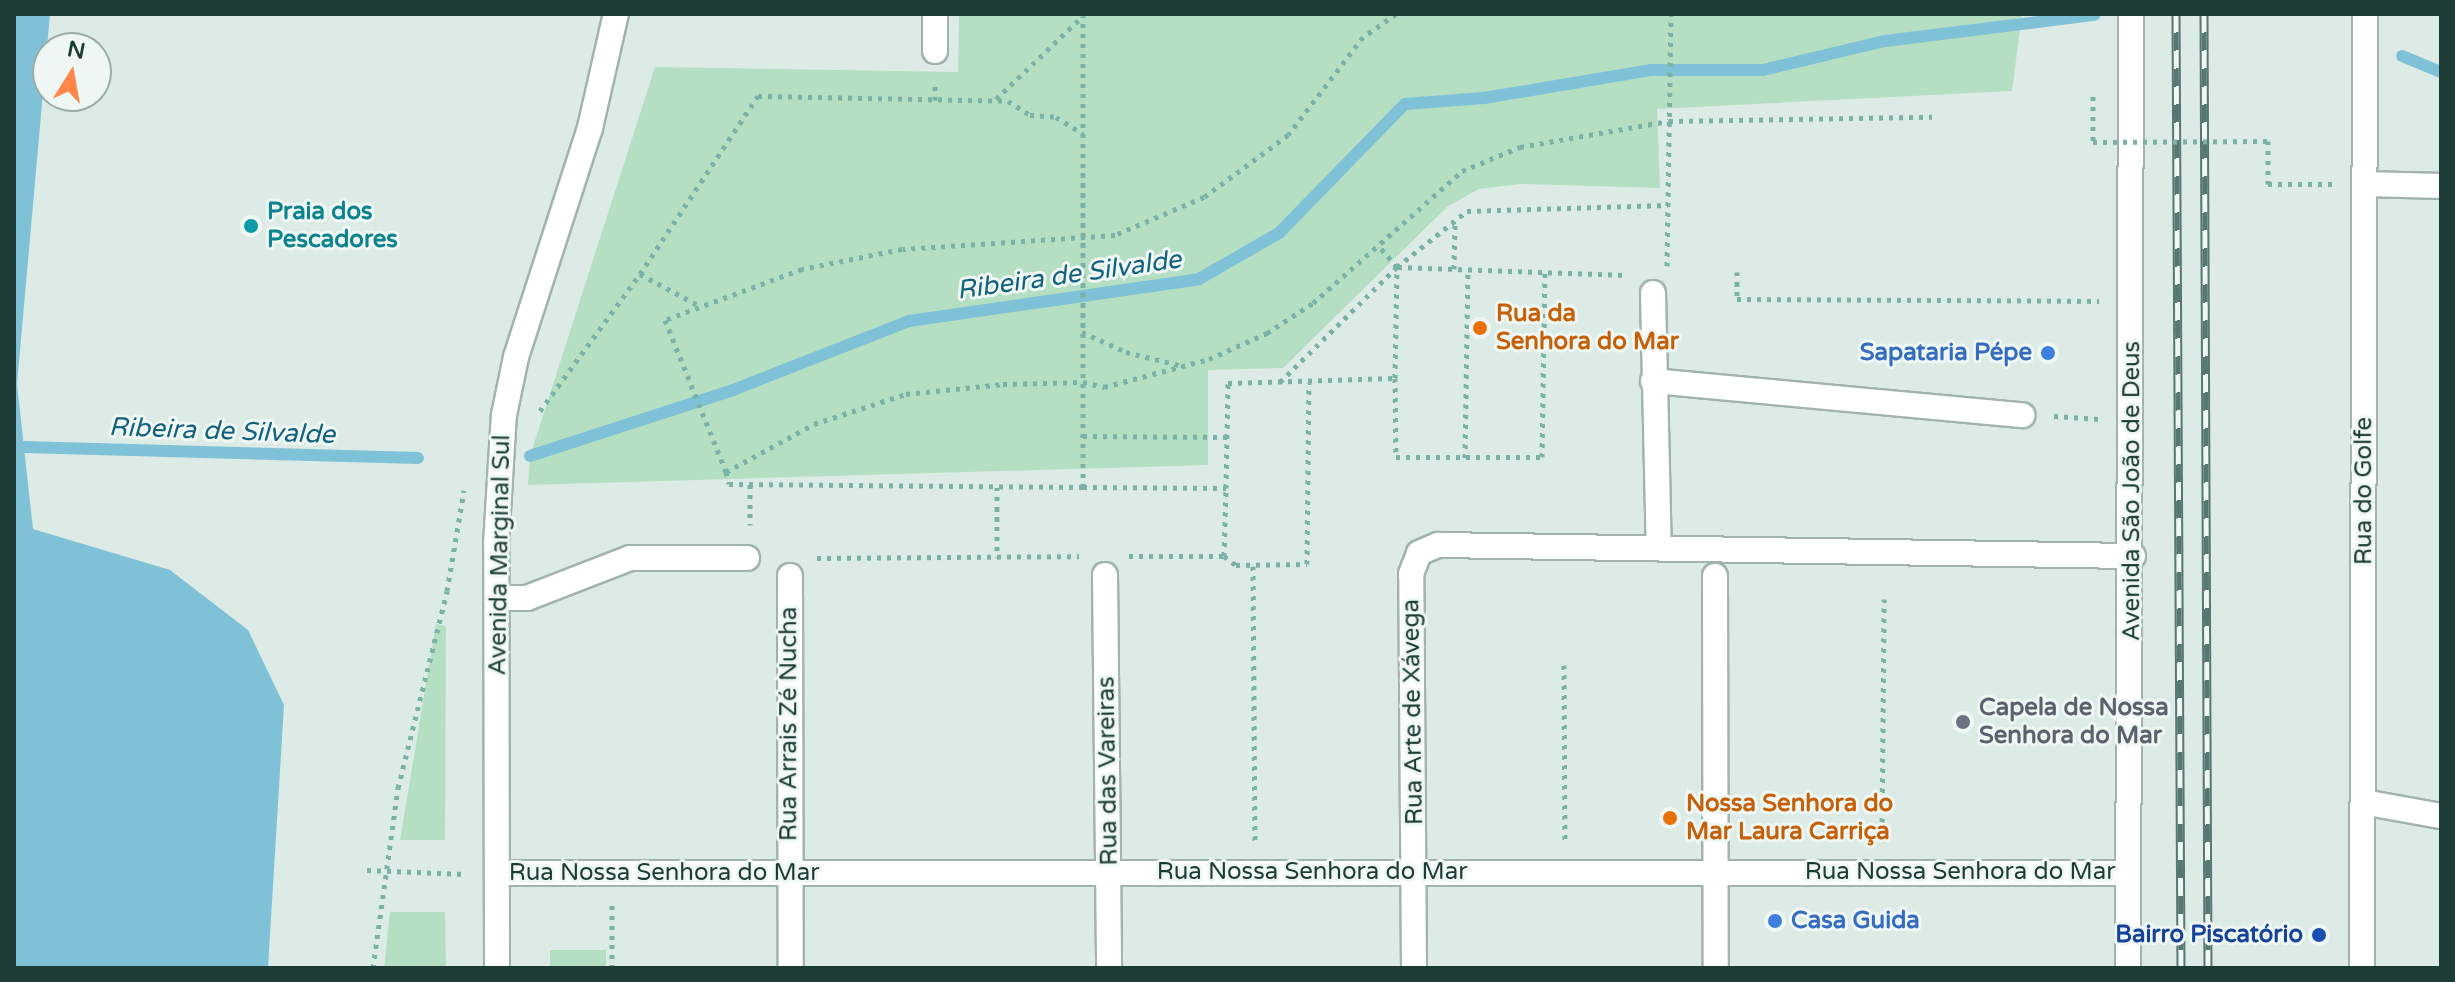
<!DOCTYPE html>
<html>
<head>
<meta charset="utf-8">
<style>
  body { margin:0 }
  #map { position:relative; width:2455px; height:982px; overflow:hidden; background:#ddebe6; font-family:"Varela Round",sans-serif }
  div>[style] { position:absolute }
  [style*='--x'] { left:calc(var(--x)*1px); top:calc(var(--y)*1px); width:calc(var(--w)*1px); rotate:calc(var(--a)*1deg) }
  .green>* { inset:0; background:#b4dfc3 }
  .water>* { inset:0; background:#7fc1d6 }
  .stream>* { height:12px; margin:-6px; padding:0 6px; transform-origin:6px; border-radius:6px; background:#7fc1d6 }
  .path>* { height:5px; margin-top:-2.5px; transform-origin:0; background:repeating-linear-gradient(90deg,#7bb2a5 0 4px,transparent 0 10px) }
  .roads { filter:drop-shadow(2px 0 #a0b3ae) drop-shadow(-2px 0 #a0b3ae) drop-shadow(0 2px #a0b3ae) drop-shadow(0 -2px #a0b3ae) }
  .minor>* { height:24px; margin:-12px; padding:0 12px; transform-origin:12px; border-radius:12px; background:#fff }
  .rail>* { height:9px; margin-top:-4.5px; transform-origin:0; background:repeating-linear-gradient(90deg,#eef7f3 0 18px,#577872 0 36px); box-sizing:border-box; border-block:2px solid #577872 }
  .path-bridge>* { height:5px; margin-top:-2.5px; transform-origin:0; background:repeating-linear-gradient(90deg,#7bb2a5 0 4px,transparent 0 10px) }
  .dots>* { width:22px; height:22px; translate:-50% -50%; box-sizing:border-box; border:4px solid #eef7f3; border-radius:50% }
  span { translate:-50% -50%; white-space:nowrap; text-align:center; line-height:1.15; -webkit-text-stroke:6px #eef7f3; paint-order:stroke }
  .culture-label { font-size:24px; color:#0d838f; font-weight:700 }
  .left { translate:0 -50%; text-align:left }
  .food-label { font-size:24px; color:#c56008; font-weight:700 }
  .shop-label { font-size:24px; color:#366cbe; font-weight:700 }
  .right { translate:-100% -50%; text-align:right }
  .street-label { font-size:24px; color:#1e3c36 }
  .worship-label { font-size:24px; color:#5b616d; font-weight:700 }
  .transit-label { font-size:24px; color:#164399; font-weight:700 }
  .water-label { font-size:26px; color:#13617c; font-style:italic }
  .frame { position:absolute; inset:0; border:16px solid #1e3c36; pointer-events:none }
  .north { position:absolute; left:32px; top:32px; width:80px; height:80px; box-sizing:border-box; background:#eef7f3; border:2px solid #9baca7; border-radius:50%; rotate:11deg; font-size:22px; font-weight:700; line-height:32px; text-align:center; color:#1e3c36 }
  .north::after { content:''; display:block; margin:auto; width:28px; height:36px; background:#ff8548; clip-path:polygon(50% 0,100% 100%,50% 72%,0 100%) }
</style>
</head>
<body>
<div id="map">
  <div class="green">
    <i style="clip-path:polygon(959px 14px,2022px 14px,2012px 91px,1657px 109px,1660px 188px,1520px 184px,1479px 189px,1448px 206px,1283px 368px,1208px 370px,1208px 465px,528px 485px,530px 456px,655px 67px,958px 72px)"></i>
    <i style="clip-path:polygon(436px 624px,446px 626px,445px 840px,400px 840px)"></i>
    <i style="clip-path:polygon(390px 912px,445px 912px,446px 968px,384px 968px)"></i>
    <i style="clip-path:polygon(550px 950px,606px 950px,606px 968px,550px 968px)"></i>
  </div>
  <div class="water">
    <i style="clip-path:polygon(14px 14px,50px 14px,17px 384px,33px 529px,170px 570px,248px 630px,284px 705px,268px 968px,14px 968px)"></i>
  </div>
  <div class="stream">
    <i style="--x:2402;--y:56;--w:42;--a:22.3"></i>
    <i style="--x:24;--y:447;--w:394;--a:1.6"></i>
    <i style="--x:530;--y:456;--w:213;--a:-18"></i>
    <i style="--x:733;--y:390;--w:189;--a:-21.4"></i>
    <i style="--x:909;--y:321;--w:293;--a:-8.2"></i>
    <i style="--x:1199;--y:279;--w:92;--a:-29.9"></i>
    <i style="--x:1279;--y:233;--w:180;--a:-45.7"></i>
    <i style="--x:1405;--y:104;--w:79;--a:-4.3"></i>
    <i style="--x:1484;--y:98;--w:170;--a:-9.5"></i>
    <i style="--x:1652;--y:70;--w:111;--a:0"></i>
    <i style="--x:1763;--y:70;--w:125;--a:-13.4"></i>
    <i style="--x:1885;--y:41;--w:211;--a:-7.1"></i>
  </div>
  <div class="path">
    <i style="--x:1396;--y:14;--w:40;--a:145.1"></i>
    <i style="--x:1363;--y:37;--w:123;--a:127.4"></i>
    <i style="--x:1288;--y:135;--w:104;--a:143.6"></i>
    <i style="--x:1204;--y:197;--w:97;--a:156.9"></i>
    <i style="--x:1115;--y:235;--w:213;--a:176.2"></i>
    <i style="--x:902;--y:249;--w:102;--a:168.7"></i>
    <i style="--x:802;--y:269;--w:146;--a:159.6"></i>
    <i style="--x:665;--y:320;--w:164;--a:68.1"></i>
    <i style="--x:726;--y:472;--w:100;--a:-28.6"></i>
    <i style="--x:814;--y:424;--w:97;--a:-18.1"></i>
    <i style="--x:906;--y:394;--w:98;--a:-5.9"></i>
    <i style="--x:1003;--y:384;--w:80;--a:-1.4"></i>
    <i style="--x:1083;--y:382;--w:22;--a:13"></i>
    <i style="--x:1104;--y:387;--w:109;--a:-14.9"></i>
    <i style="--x:1209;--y:359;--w:64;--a:-24.1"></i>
    <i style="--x:1267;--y:333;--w:55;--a:-33.1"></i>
    <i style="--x:1313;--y:303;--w:199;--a:-41.5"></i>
    <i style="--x:1462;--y:171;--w:63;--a:-22.5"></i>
    <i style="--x:1520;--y:147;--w:151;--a:-9.9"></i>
    <i style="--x:1669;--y:121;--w:263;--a:-0.9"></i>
    <i style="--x:996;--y:99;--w:122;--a:-43.7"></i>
    <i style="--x:935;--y:100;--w:19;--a:-90"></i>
    <i style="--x:2268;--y:184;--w:67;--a:0"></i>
    <i style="--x:1667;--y:266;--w:252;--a:-89.1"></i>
    <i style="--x:1398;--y:267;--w:229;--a:2"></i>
    <i style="--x:1454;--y:269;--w:48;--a:-88.8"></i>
    <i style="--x:1737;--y:272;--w:27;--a:90"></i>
    <i style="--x:1737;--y:299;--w:362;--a:0.3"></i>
    <i style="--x:640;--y:274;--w:64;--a:28.2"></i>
    <i style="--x:1082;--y:332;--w:48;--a:24.4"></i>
    <i style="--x:1126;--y:352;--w:55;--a:13.8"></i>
    <i style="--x:1395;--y:378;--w:79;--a:89.3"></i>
    <i style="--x:1396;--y:457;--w:146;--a:0"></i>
    <i style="--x:1542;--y:457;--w:185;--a:-89.1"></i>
    <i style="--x:1280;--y:382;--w:164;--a:-44.5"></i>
    <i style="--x:1397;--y:267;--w:90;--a:-38.7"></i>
    <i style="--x:1467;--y:211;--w:201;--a:-1.7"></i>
    <i style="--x:540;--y:411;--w:170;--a:-53.9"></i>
    <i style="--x:640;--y:274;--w:214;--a:-56.5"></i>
    <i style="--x:758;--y:96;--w:250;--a:1.1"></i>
    <i style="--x:1008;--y:101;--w:26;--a:32"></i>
    <i style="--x:1030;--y:115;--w:26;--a:4"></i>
    <i style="--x:1056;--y:117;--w:32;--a:32"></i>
    <i style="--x:2054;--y:416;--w:46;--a:3.7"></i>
    <i style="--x:1083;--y:436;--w:144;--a:0.4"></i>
    <i style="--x:1465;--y:458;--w:189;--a:-89.1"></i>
    <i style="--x:726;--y:472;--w:12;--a:76"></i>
    <i style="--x:729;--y:484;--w:354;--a:0.5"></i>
    <i style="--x:1083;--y:487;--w:471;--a:-90"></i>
    <i style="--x:750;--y:484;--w:41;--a:90"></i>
    <i style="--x:997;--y:487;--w:70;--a:90"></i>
    <i style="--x:1083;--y:487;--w:143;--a:0.4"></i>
    <i style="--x:1226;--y:488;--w:105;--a:-88.9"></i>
    <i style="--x:1228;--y:383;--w:167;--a:-1.7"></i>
    <i style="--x:1395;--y:378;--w:111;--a:-89"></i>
    <i style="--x:1397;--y:267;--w:28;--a:-131"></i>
    <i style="--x:1129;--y:556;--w:95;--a:0"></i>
    <i style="--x:1224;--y:556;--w:68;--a:-88.3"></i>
    <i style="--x:1224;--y:556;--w:15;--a:37"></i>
    <i style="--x:1236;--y:565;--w:71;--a:-0.8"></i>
    <i style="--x:1307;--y:564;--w:181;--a:-89.4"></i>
    <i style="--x:817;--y:558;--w:262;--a:-0.4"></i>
    <i style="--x:1253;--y:566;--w:275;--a:89.6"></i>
    <i style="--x:1564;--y:665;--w:178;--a:89.7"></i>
    <i style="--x:1882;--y:842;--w:243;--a:-89.5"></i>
    <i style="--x:367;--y:870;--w:97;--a:2.4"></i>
    <i style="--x:612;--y:905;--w:63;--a:90"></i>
    <i style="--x:373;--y:968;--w:182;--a:-82.1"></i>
    <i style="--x:398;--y:788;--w:203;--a:-76"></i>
    <i style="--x:447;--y:591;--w:102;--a:-80.4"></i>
  </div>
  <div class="roads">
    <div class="minor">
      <i style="--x:935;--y:51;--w:37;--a:-90"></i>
      <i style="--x:2365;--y:184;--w:76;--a:1.5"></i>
      <i style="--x:1653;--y:293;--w:255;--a:88.7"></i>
      <i style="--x:1653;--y:381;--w:371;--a:5.3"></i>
      <i style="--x:1105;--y:575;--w:393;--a:89.4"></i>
      <i style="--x:790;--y:576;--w:392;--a:89.9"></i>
      <i style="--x:1715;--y:576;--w:392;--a:89.9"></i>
      <i style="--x:497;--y:598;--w:30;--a:0"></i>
      <i style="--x:527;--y:598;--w:110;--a:-21.2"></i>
      <i style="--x:630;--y:558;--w:117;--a:0"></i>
      <i style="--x:2363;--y:802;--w:79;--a:10.2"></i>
      <i style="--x:497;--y:873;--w:1631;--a:0"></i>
      <i style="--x:497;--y:968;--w:424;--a:-90.1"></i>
      <i style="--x:496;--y:544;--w:129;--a:-86.5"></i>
      <i style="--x:504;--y:415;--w:59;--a:-78.3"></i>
      <i style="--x:516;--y:357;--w:241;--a:-72.1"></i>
      <i style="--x:590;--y:128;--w:117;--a:-77.2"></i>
      <i style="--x:1414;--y:968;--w:394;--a:-90.4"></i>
      <i style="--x:1411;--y:574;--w:22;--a:-69"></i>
      <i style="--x:1419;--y:553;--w:21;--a:-23"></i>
      <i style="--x:1438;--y:545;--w:695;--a:0.91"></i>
      <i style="--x:2128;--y:968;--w:954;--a:-89.82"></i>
      <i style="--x:2362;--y:968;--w:954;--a:-89.82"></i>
    </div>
  </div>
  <div class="rail">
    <i style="--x:2176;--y:14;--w:954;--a:89.7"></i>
    <i style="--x:2204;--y:14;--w:954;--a:89.76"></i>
  </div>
  <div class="path-bridge">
    <i style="--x:2093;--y:96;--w:46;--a:90"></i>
    <i style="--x:2093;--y:142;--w:175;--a:-0.3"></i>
    <i style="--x:2268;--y:141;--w:43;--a:90"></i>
  </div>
  <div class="dots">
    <i style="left:251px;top:226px;background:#0f9aa8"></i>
    <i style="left:1480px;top:328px;background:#e8710a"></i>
    <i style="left:2048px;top:353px;background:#3f7fe0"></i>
    <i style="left:1963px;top:722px;background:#6b7280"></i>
    <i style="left:1670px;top:818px;background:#e8710a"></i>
    <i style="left:1775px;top:921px;background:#3f7fe0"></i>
    <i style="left:2319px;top:935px;background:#1a4fb4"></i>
  </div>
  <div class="culture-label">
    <span class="left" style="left:267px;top:226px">Praia dos<br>Pescadores</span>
  </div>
  <div class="food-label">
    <span class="left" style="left:1496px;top:328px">Rua da<br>Senhora do Mar</span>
    <span class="left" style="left:1686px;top:818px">Nossa Senhora do<br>Mar Laura Carriça</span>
  </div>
  <div class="shop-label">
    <span class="right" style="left:2032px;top:353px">Sapataria Pépe</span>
    <span class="left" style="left:1791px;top:921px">Casa Guida</span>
  </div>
  <div class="street-label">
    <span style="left:2132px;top:491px;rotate:-90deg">Avenida São João de Deus</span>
    <span style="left:2364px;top:491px;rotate:-90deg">Rua do Golfe</span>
    <span style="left:500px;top:555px;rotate:-89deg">Avenida Marginal Sul</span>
    <span style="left:1413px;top:712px;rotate:-91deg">Rua Arte de Xávega</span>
    <span style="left:789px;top:724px;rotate:-90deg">Rua Arrais Zé Nucha</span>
    <span style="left:1108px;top:771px;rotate:-91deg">Rua das Vareiras</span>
    <span style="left:1312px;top:872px">Rua Nossa Senhora do Mar</span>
    <span style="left:1960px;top:872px">Rua Nossa Senhora do Mar</span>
    <span style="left:664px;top:873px">Rua Nossa Senhora do Mar</span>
  </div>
  <div class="worship-label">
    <span class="left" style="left:1979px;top:722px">Capela de Nossa<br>Senhora do Mar</span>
  </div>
  <div class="transit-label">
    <span class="right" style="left:2303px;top:935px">Bairro Piscatório</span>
  </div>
  <div class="water-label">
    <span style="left:1069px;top:275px;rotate:-8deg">Ribeira de Silvalde</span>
    <span style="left:222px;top:431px;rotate:2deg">Ribeira de Silvalde</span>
  </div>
  <div class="frame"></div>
  <div class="north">N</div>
</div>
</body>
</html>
